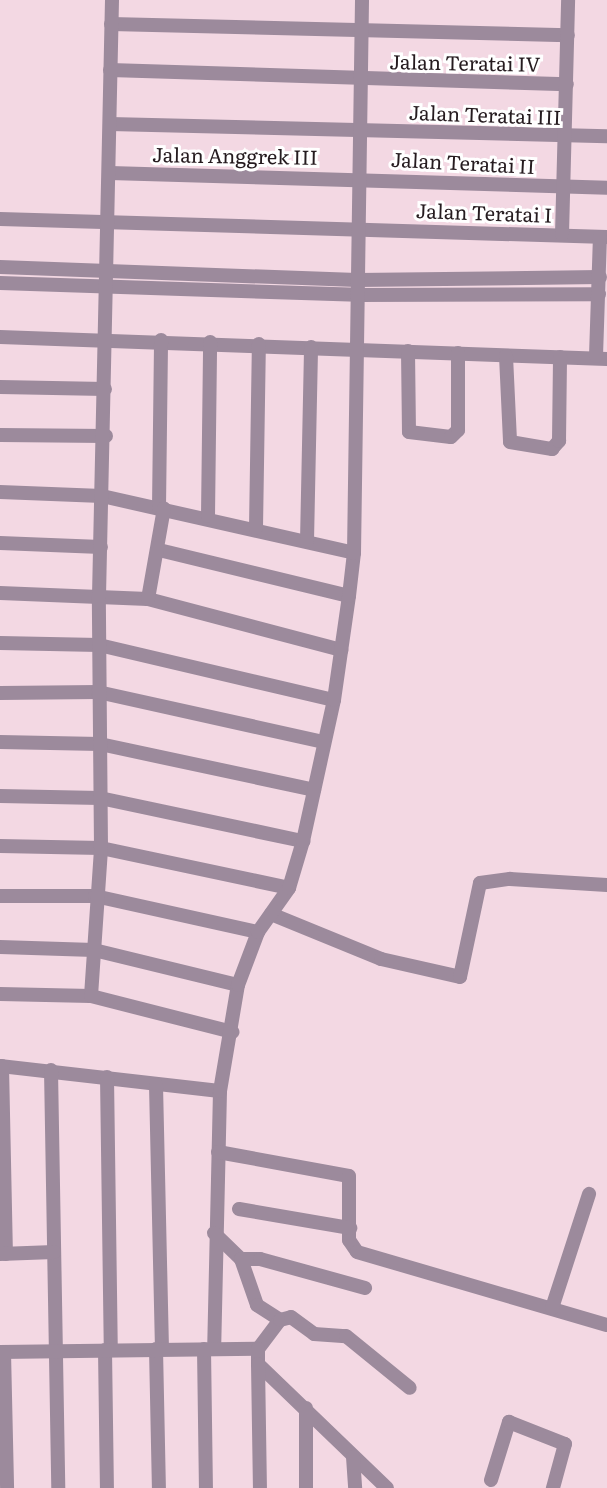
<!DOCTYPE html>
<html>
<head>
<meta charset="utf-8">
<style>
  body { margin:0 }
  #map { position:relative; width:607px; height:1488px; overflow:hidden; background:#f3d8e3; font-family:Literata,serif }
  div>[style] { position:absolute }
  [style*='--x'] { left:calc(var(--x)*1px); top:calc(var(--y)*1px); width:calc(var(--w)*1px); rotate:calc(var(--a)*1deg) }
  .minor>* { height:14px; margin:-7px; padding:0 7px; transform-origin:7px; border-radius:7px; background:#9c8a9c }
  span { translate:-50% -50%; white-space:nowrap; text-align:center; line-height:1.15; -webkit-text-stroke:6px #fff; paint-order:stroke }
  .street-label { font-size:20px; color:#251b1f }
</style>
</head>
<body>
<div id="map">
  <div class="minor">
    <i style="--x:111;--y:24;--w:457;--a:1.4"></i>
    <i style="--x:110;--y:70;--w:457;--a:1.8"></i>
    <i style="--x:110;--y:124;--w:497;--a:1.4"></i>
    <i style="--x:110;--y:173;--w:497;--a:1.7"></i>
    <i style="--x:0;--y:219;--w:607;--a:1.7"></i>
    <i style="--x:562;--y:234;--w:234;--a:-88.5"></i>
    <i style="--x:0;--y:267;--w:357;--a:2.1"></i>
    <i style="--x:357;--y:280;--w:243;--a:-0.7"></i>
    <i style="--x:0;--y:283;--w:357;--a:1.9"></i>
    <i style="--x:357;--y:295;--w:242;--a:-0.2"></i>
    <i style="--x:0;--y:337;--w:607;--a:2.08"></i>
    <i style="--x:408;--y:351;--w:81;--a:89.3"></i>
    <i style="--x:409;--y:432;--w:42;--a:6.8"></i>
    <i style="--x:451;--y:437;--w:10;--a:-45"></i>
    <i style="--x:458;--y:430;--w:77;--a:-90"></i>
    <i style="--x:506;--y:356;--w:86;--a:87.3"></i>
    <i style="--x:510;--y:442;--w:43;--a:9.5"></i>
    <i style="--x:552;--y:449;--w:11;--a:-49"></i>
    <i style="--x:559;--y:441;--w:84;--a:-89.3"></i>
    <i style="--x:596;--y:356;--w:119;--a:-88.1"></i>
    <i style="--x:0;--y:387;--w:105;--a:1.1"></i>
    <i style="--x:0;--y:435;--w:106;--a:0.5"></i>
    <i style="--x:0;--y:492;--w:102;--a:2.2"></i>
    <i style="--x:102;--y:496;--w:258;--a:12.7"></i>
    <i style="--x:159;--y:508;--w:168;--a:-89.3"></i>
    <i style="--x:208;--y:516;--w:174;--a:-89.3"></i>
    <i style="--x:256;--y:528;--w:184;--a:-89.1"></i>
    <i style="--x:307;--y:541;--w:194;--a:-88.8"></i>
    <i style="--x:0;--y:543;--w:101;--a:2.3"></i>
    <i style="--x:159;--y:550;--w:195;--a:13.6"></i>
    <i style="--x:0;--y:593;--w:148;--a:2.3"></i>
    <i style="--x:148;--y:599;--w:200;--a:14.8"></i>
    <i style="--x:148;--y:599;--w:92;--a:-80"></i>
    <i style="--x:0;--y:643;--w:99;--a:1.2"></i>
    <i style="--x:99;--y:645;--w:241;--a:13.2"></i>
    <i style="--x:0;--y:693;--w:98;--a:-0.6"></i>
    <i style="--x:98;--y:692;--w:231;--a:12.5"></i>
    <i style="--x:0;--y:742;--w:100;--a:1.1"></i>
    <i style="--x:100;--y:744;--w:219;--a:12.1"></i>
    <i style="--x:0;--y:796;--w:100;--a:1.1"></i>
    <i style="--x:100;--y:798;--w:208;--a:12"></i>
    <i style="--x:0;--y:846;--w:101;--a:1.1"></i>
    <i style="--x:101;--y:848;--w:192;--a:12"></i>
    <i style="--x:0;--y:896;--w:95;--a:0"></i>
    <i style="--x:95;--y:896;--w:167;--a:12.5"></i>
    <i style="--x:271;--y:914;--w:119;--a:22.2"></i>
    <i style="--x:381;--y:959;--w:81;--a:12.8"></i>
    <i style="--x:460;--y:977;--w:96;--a:-78"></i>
    <i style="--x:480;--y:883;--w:30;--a:-8"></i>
    <i style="--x:510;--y:879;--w:97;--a:3.5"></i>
    <i style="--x:0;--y:947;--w:94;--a:1.8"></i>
    <i style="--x:94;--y:950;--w:148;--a:13.7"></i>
    <i style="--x:0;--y:994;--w:91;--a:1.3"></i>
    <i style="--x:91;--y:996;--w:148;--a:-86.1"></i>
    <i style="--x:101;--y:848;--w:252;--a:-90.5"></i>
    <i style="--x:99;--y:596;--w:596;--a:-88.75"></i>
    <i style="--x:91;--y:996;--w:146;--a:14.3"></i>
    <i style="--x:0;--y:1066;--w:221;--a:6.5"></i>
    <i style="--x:220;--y:1091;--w:257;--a:91.3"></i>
    <i style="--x:2;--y:1066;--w:188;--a:88.8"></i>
    <i style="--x:51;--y:1070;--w:418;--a:89"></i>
    <i style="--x:107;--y:1077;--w:273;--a:89.2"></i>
    <i style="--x:156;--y:1085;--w:264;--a:88.7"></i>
    <i style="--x:220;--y:1091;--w:108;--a:-80.4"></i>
    <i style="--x:238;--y:985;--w:57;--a:-69.3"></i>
    <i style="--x:258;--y:932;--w:54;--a:-54.8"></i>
    <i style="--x:289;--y:888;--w:49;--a:-73.4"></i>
    <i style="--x:303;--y:841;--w:144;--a:-77.6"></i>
    <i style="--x:334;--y:700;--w:105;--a:-81.8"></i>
    <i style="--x:349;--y:596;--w:43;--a:-83.4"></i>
    <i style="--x:354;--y:553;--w:553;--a:-89.17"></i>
    <i style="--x:218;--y:1152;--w:133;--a:10.4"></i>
    <i style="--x:349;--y:1176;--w:64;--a:90"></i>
    <i style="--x:349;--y:1240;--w:14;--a:56"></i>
    <i style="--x:357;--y:1252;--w:260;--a:16.3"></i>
    <i style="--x:239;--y:1209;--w:113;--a:9.7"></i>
    <i style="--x:214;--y:1233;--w:37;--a:44"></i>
    <i style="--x:241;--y:1259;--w:49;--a:70.8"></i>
    <i style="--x:257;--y:1305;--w:27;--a:33"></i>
    <i style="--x:0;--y:1254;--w:54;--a:-2.1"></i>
    <i style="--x:241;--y:1259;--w:19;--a:0"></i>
    <i style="--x:260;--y:1259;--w:109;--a:15.4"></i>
    <i style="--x:552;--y:1308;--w:120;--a:-72"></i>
    <i style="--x:156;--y:1349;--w:139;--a:88.8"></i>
    <i style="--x:204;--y:1349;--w:139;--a:89.2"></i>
    <i style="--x:258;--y:1349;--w:36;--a:-53"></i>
    <i style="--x:280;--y:1320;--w:11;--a:-15"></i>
    <i style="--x:291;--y:1317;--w:29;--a:36"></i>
    <i style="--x:314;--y:1334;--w:32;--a:4"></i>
    <i style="--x:346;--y:1336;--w:82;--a:39.1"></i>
    <i style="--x:105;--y:1350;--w:138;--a:89.2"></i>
    <i style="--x:0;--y:1352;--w:258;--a:-0.7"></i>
    <i style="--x:258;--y:1349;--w:15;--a:90"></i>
    <i style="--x:258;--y:1364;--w:179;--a:43.9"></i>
    <i style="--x:4;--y:1352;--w:136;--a:88.7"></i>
    <i style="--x:258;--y:1364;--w:124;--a:89.1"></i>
    <i style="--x:306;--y:1408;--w:80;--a:90"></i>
    <i style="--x:353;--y:1457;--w:31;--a:86"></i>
    <i style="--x:491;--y:1480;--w:61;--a:-72.8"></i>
    <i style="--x:509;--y:1422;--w:60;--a:21.4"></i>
    <i style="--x:565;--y:1444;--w:46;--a:105.3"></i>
  </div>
  <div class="street-label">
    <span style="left:465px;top:62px;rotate:1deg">Jalan Teratai IV</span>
    <span style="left:485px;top:114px;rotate:2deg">Jalan Teratai III</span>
    <span style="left:235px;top:155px;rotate:1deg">Jalan Anggrek III</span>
    <span style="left:463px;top:162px;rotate:3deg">Jalan Teratai II</span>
    <span style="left:484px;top:212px;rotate:2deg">Jalan Teratai I</span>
  </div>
</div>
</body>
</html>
